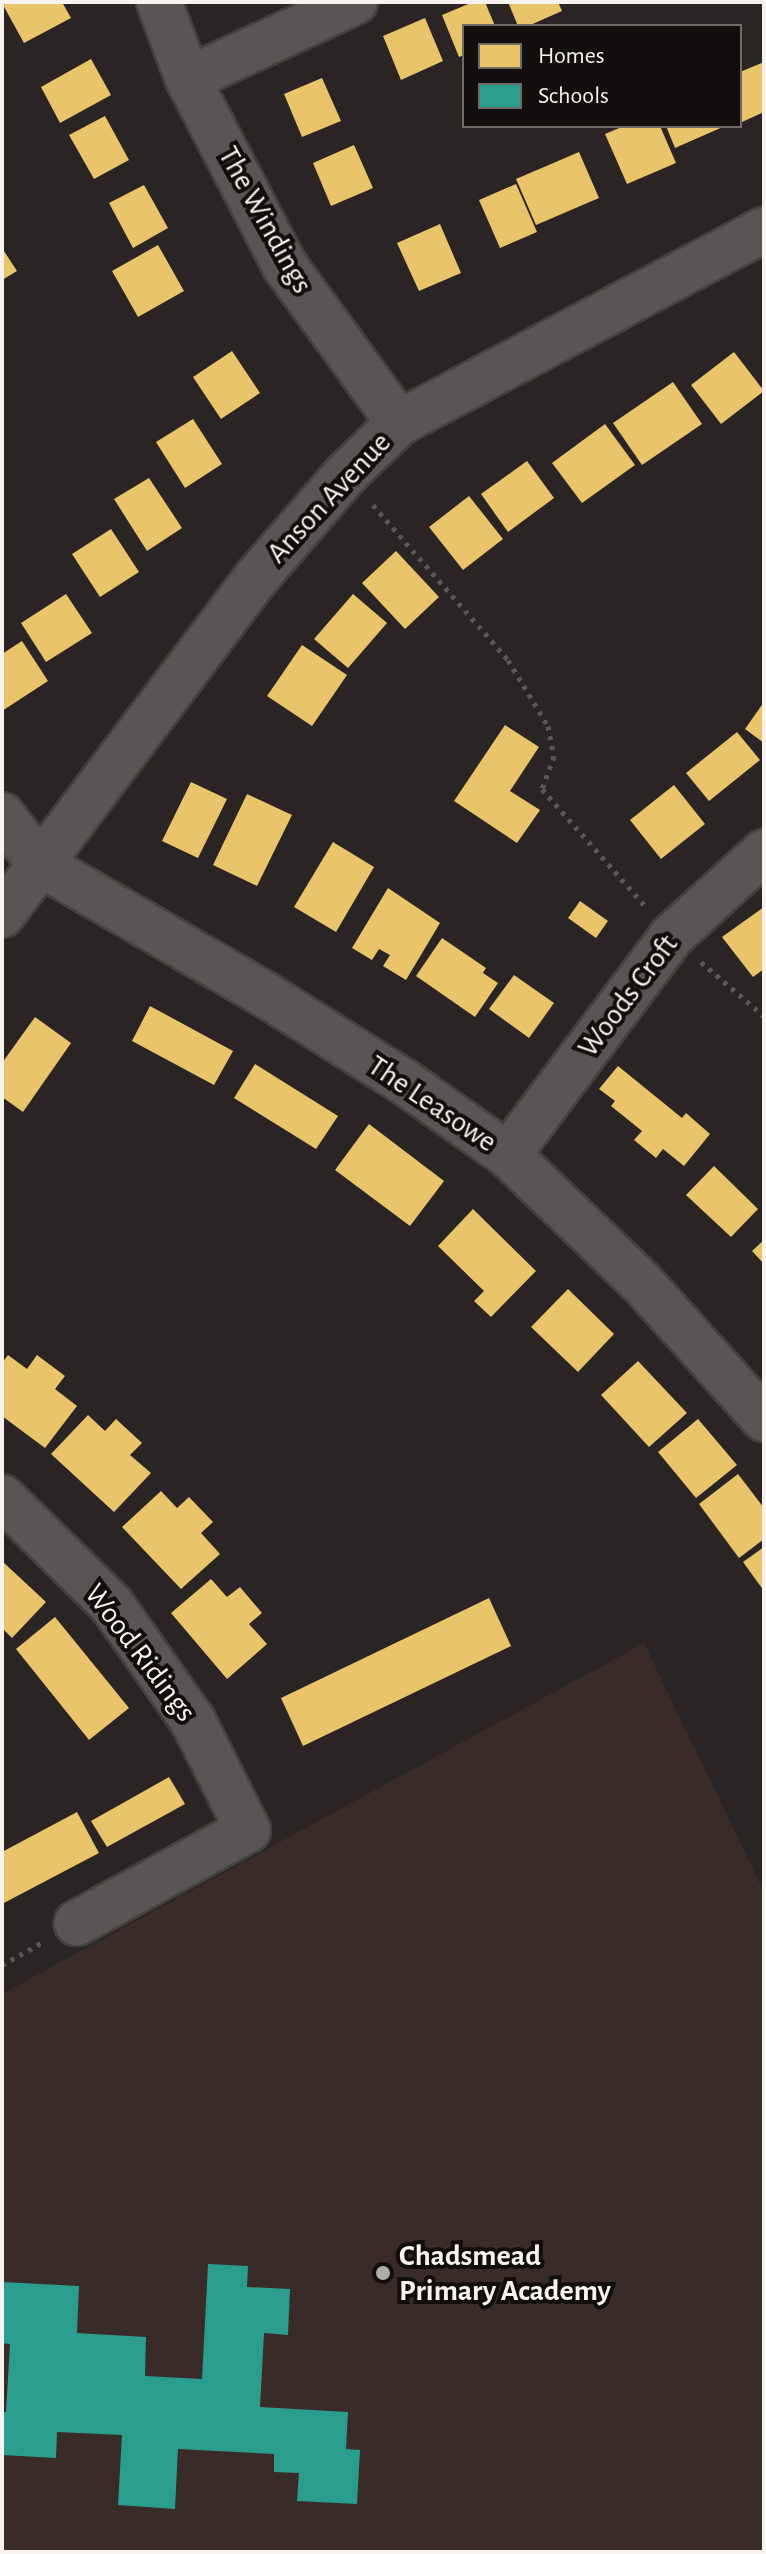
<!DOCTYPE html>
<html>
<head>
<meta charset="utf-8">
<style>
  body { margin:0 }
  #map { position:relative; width:766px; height:2554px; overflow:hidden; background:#2a2524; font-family:"Alegreya Sans",sans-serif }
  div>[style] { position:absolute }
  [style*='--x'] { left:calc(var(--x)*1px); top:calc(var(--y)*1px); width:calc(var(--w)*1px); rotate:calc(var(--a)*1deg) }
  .built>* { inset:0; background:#392b27 }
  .homes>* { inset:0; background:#e9c46a }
  .schools>* { inset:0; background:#2a9d8f }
  .path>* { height:5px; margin-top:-2.5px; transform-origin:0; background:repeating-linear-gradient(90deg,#5b5756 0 4px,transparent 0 10px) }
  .roads { filter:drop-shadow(2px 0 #44403f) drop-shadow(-2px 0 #44403f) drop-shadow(0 2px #44403f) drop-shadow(0 -2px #44403f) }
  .minor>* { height:44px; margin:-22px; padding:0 22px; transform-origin:22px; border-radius:22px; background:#585554 }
  .dots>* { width:22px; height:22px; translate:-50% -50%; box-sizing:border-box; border:4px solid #120e0d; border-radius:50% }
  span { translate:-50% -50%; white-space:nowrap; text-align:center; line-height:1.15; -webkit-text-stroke:8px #120e0d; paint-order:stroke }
  .street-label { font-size:30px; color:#f9f3f0 }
  .poi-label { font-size:30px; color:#f9f3f0; font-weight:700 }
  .left { translate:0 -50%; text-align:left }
  .frame { position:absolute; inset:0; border:4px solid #f9f3f0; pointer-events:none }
  .legend { position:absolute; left:462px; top:24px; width:280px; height:104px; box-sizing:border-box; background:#120e0d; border:2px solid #6e6a68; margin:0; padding:10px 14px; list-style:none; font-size:24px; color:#f9f3f0 }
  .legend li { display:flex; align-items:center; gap:16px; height:40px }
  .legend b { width:40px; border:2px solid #6e6a68 }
</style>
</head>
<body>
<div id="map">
  <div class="built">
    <i style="clip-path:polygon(644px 1643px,764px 1892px,764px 2552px,2px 2552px,2px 1994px)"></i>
  </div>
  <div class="homes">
    <i style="clip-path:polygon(9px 2px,62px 2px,71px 18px,24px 43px,3px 5px)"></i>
    <i style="clip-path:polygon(473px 2px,485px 2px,495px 26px,464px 26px,464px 55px,459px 57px,442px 15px)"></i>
    <i style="clip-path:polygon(508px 2px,558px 2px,562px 11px,528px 26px,518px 26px)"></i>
    <i style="clip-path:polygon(425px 18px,443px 61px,401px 80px,383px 36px)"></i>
    <i style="clip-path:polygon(91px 59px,111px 95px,60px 123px,41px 87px)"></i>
    <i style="clip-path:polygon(764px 62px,764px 112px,742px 122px,740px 72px)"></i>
    <i style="clip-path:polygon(322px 78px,341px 121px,302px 137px,284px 94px)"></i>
    <i style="clip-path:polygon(105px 116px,129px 160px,94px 179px,69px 135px)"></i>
    <i style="clip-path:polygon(624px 126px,660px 126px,676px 163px,627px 184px,605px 134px)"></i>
    <i style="clip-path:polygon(666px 126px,725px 126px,675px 148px)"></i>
    <i style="clip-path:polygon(354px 145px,373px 188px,331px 206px,313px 163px)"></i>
    <i style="clip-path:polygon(579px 152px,599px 198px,536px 225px,516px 179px)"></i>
    <i style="clip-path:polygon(516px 184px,537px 232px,500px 248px,479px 200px)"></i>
    <i style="clip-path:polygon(144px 185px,168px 228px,133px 248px,109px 203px)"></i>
    <i style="clip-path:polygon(440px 224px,461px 273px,419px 291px,397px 243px)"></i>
    <i style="clip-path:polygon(158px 245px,184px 291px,138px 317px,112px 271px)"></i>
    <i style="clip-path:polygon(2px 248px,17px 271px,2px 280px)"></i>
    <i style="clip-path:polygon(232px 351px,260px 393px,221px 419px,193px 377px)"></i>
    <i style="clip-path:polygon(734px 352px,764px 391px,721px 424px,691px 385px)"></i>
    <i style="clip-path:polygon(673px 382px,702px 424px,642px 465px,613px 423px)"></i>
    <i style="clip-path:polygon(193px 419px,222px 464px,185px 488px,156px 442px)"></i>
    <i style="clip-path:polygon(605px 424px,635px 465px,582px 503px,552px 463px)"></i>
    <i style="clip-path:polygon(527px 461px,554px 498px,508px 532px,481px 494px)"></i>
    <i style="clip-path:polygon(149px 478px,182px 528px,147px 551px,114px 499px)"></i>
    <i style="clip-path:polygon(469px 496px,503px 539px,463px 570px,429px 527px)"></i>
    <i style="clip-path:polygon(111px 529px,139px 572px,100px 597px,72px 554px)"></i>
    <i style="clip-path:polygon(396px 551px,439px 597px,405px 629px,362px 583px)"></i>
    <i style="clip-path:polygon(66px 594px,92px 633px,46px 662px,21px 623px)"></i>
    <i style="clip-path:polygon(353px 594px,387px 623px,348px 668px,314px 639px)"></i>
    <i style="clip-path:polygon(22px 641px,48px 681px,2px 711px,2px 654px)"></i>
    <i style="clip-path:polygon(302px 645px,347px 675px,312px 726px,267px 696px)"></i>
    <i style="clip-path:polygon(764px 702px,764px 743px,745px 729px)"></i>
    <i style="clip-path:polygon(505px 725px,539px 747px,510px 791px,540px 810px,517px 843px,454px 801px)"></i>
    <i style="clip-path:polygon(737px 732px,760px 760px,709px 801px,686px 773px)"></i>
    <i style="clip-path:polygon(191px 782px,227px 799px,198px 858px,162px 841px)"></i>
    <i style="clip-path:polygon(674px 785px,705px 824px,661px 859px,630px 820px)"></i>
    <i style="clip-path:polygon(247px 794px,292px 815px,257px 886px,213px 865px)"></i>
    <i style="clip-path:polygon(333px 842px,374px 867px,336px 932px,294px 907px)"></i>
    <i style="clip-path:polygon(388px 888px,440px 923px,406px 980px,383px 966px,390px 955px,379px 949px,372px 960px,352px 948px)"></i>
    <i style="clip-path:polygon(580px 901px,608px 921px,596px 938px,568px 918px)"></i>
    <i style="clip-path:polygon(764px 907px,764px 969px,753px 977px,722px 937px)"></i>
    <i style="clip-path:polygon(442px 938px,486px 968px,483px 973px,498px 983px,475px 1017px,416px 976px)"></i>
    <i style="clip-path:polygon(514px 975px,554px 1003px,529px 1038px,489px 1009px)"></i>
    <i style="clip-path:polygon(150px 1006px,233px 1051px,214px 1085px,132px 1041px)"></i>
    <i style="clip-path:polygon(35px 1017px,71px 1043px,23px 1112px,2px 1097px,2px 1063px)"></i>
    <i style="clip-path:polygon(255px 1064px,338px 1116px,316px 1149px,234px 1098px)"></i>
    <i style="clip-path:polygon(618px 1066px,682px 1118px,686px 1113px,710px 1134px,684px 1166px,663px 1149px,656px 1158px,634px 1140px,642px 1131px,611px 1106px,615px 1101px,599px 1089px)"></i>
    <i style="clip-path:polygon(369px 1124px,444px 1181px,410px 1226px,335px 1170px)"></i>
    <i style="clip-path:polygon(714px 1166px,758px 1209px,731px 1237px,686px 1195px)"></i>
    <i style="clip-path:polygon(473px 1209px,536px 1271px,491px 1317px,474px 1301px,484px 1291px,438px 1246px)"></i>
    <i style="clip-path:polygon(764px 1240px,764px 1264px,752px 1251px)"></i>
    <i style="clip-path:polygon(568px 1289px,614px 1334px,578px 1372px,531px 1327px)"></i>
    <i style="clip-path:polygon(8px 1355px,27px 1369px,37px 1355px,65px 1376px,55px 1389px,77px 1406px,45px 1448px,2px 1416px,2px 1363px)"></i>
    <i style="clip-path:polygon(638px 1361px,687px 1413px,649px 1447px,601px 1395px)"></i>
    <i style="clip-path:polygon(88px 1415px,105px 1431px,116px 1419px,142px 1443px,130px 1455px,151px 1473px,114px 1512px,51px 1454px)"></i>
    <i style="clip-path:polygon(698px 1419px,737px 1465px,696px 1498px,658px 1452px)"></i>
    <i style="clip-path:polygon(738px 1474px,764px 1508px,764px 1539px,739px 1558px,699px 1504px)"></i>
    <i style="clip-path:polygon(161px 1491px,177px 1508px,189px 1497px,213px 1522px,201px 1533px,220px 1554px,181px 1589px,122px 1527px)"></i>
    <i style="clip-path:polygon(764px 1547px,764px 1591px,743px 1562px)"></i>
    <i style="clip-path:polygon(2px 1561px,46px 1602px,12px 1638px,2px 1628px)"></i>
    <i style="clip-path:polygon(211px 1579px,227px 1597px,240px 1587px,262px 1613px,249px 1624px,267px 1644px,227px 1679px,171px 1613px)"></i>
    <i style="clip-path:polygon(489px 1598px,511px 1646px,303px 1746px,281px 1698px)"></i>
    <i style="clip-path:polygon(55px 1617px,129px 1708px,89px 1740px,16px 1649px)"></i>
    <i style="clip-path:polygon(169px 1777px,185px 1804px,107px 1847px,91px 1821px)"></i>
    <i style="clip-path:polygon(77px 1812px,99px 1853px,2px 1904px,2px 1852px)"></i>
  </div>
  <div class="schools">
    <i style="clip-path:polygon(208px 2264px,248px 2266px,247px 2287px,290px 2289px,288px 2335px,264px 2333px,260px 2407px,348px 2412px,346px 2449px,360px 2450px,357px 2504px,297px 2501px,299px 2473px,274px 2472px,274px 2454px,178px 2449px,175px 2509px,118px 2505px,122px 2435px,57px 2432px,56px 2458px,2px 2455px,2px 2412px,6px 2412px,10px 2344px,2px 2343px,2px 2282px,79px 2286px,77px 2333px,146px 2337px,145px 2376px,202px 2379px)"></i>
  </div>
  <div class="path">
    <i style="--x:373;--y:505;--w:206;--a:48.9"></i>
    <i style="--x:508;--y:660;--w:77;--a:58.8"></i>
    <i style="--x:548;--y:726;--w:31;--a:79"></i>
    <i style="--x:554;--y:756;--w:35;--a:110"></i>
    <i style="--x:542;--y:789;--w:157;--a:48.6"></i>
    <i style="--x:701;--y:962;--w:83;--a:40.6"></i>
    <i style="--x:2;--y:1965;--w:45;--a:-29.4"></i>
  </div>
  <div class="roads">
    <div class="minor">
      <i style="--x:159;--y:2;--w:82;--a:69.4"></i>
      <i style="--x:188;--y:79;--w:211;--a:62.6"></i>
      <i style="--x:285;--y:266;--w:194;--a:54"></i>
      <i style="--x:188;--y:79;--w:184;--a:-24.8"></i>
      <i style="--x:2;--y:815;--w:62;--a:52.2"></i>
      <i style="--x:40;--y:864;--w:261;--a:30.1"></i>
      <i style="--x:266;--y:995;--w:162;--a:32.1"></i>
      <i style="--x:403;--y:1081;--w:128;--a:35.2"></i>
      <i style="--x:508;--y:1155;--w:185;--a:43.7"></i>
      <i style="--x:642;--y:1283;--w:183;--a:48.1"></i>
      <i style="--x:2;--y:915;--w:423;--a:-53"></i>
      <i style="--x:257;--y:577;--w:136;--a:-49.2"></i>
      <i style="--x:346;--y:474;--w:74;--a:-43.9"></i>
      <i style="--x:399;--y:423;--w:413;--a:-27.9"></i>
      <i style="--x:508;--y:1155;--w:274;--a:-53.2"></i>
      <i style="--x:672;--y:936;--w:125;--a:-42.4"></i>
      <i style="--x:2;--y:1497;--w:153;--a:44.5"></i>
      <i style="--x:111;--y:1604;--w:143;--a:55"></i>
      <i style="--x:193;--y:1721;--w:122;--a:63.2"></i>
      <i style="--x:248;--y:1830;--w:195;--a:151.5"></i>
    </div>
  </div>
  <div class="dots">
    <i style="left:383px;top:2273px;background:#b1aba9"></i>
  </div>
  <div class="street-label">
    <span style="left:265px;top:220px;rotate:61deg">The Windings</span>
    <span style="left:329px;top:498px;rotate:-47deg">Anson Avenue</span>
    <span style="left:628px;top:996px;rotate:-53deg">Woods Croft</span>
    <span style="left:432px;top:1104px;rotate:34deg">The Leasowe</span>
    <span style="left:140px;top:1653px;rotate:53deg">Wood Ridings</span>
  </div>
  <div class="poi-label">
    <span class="left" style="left:399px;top:2273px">Chadsmead<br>Primary Academy</span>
  </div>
  <div class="frame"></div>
  <ul class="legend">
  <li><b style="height:22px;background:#e9c46a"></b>Homes</li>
  <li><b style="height:22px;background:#2a9d8f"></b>Schools</li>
  </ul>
</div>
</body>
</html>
